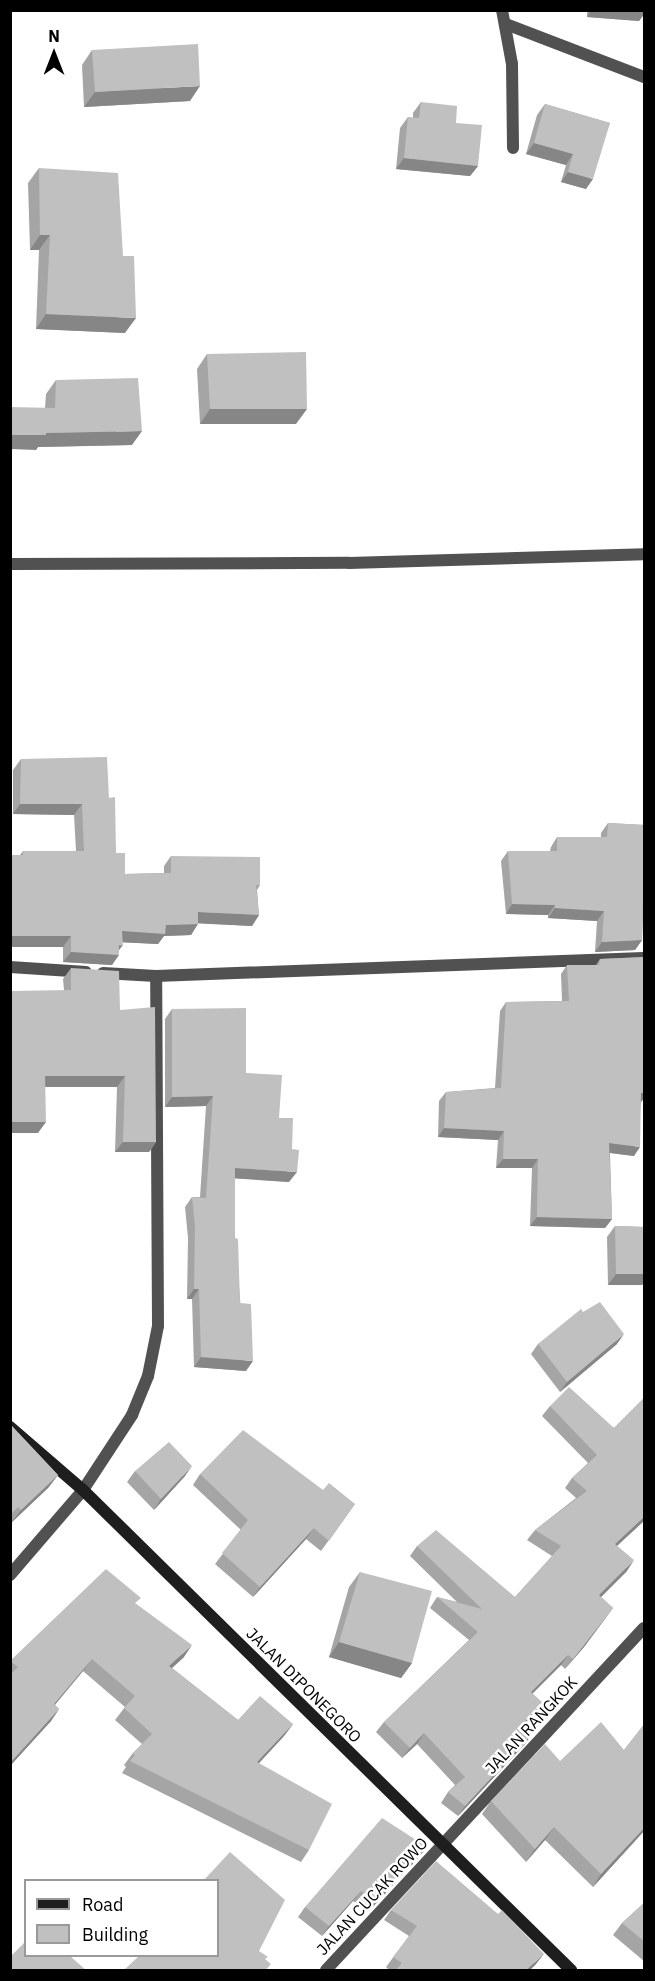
<!DOCTYPE html>
<html>
<head>
<meta charset="utf-8">
<style>
  body { margin:0 }
  #map { position:relative; width:655px; height:1981px; overflow:hidden; background:#fff; font-family:"IBM Plex Sans",sans-serif }
  div>[style] { position:absolute }
  [style*='--x'] { left:calc(var(--x)*1px); top:calc(var(--y)*1px); width:calc(var(--w)*1px); rotate:calc(var(--a)*1deg) }
  .street>* { height:12px; margin:-6px; padding:0 6px; transform-origin:6px; border-radius:6px; background:#515151 }
  .secondary>* { height:12px; margin:-6px; padding:0 6px; transform-origin:6px; border-radius:6px; background:#1e1e1e }
  .wall>* { inset:0; background:#a5a5a5 }
  .shaded-wall>* { inset:0; background:#868686 }
  .building>* { inset:0; background:#c0c0c0 }
  span { translate:-50% -50%; white-space:nowrap; text-align:center; line-height:1.15; -webkit-text-stroke:5px #fff; paint-order:stroke }
  .street-label { font-size:16px; color:#000 }
  .frame { position:absolute; inset:0; border:12px solid #000; pointer-events:none }
  .legend { position:absolute; left:24px; top:1879px; width:195px; height:78px; box-sizing:border-box; background:#fff; border:2px solid #999; margin:0; padding:8px 10px; list-style:none; font-size:18px; color:#000 }
  .legend li { display:flex; align-items:center; gap:12px; height:30px }
  .legend b { width:30px; border:2px solid #999 }
  .north { position:absolute; left:24px; top:24px; width:60px; height:60px; -webkit-text-stroke:4px #fff; paint-order:stroke; rotate:0deg; font-size:16px; font-weight:700; line-height:24px; text-align:center; color:#000 }
  .north::after { content:''; display:block; margin:auto; width:21px; height:27px; background:#000; clip-path:polygon(50% 0,100% 100%,50% 72%,0 100%) }
</style>
</head>
<body>
<div id="map">
  <div class="street">
    <i style="--x:502;--y:10;--w:55;--a:79.5"></i>
    <i style="--x:512;--y:64;--w:84;--a:89.3"></i>
    <i style="--x:506;--y:24;--w:148;--a:21"></i>
    <i style="--x:10;--y:564;--w:339;--a:-0.2"></i>
    <i style="--x:349;--y:563;--w:295;--a:-1.7"></i>
    <i style="--x:10;--y:967;--w:76;--a:3.8"></i>
    <i style="--x:103;--y:973;--w:53;--a:3.2"></i>
    <i style="--x:156;--y:976;--w:488;--a:-2.1"></i>
    <i style="--x:10;--y:1575;--w:112;--a:-49.3"></i>
    <i style="--x:83;--y:1490;--w:90;--a:-56.8"></i>
    <i style="--x:132;--y:1415;--w:42;--a:-67.7"></i>
    <i style="--x:148;--y:1376;--w:51;--a:-78.7"></i>
    <i style="--x:158;--y:1326;--w:350;--a:-90.3"></i>
    <i style="--x:326;--y:1970;--w:467;--a:-47.1"></i>
  </div>
  <div class="secondary">
    <i style="--x:10;--y:1427;--w:96;--a:40.8"></i>
    <i style="--x:83;--y:1490;--w:685;--a:44.53"></i>
  </div>
  <div class="wall">
    <i style="clip-path:polygon(587px 10px,645px 10px,645px 13px,639px 21px,587px 17px)"></i>
    <i style="clip-path:polygon(92px 50px,190px 101px,84px 107px,82px 65px)"></i>
    <i style="clip-path:polygon(421px 102px,456px 123px,478px 166px,470px 176px,396px 169px,400px 128px,408px 117px,413px 118px,413px 113px)"></i>
    <i style="clip-path:polygon(545px 104px,610px 123px,586px 189px,561px 182px,566px 165px,526px 154px,537px 115px)"></i>
    <i style="clip-path:polygon(39px 168px,125px 333px,36px 329px,39px 250px,30px 250px,28px 183px)"></i>
    <i style="clip-path:polygon(207px 354px,296px 424px,200px 424px,197px 369px)"></i>
    <i style="clip-path:polygon(56px 380px,132px 445px,38px 447px,36px 450px,45px 408px,46px 394px)"></i>
    <i style="clip-path:polygon(21px 759px,109px 798px,116px 853px,125px 874px,164px 873px,164px 866px,171px 856px,260px 885px,257px 890px,259px 915px,252px 926px,198px 923px,191px 935px,164px 936px,158px 944px,122px 942px,112px 965px,63px 962px,63px 947px,10px 947px,20px 855px,23px 851px,76px 851px,74px 815px,13px 814px,13px 770px)"></i>
    <i style="clip-path:polygon(608px 823px,645px 825px,645px 913px,643px 913px,642px 940px,635px 950px,595px 952px,597px 921px,548px 918px,548px 915px,506px 914px,501px 861px,508px 851px,550px 851px,551px 847px,557px 837px,601px 837px,601px 833px)"></i>
    <i style="clip-path:polygon(645px 957px,645px 1097px,641px 1102px,634px 1156px,610px 1153px,612px 1219px,605px 1228px,530px 1226px,532px 1168px,496px 1168px,498px 1140px,438px 1137px,439px 1101px,446px 1092px,495px 1088px,500px 1011px,506px 1002px,562px 1001px,561px 974px,567px 965px,596px 965px,600px 959px)"></i>
    <i style="clip-path:polygon(71px 968px,120px 1010px,156px 1142px,149px 1152px,115px 1152px,117px 1087px,45px 1087px,38px 1133px,10px 1133px,64px 990px,63px 979px)"></i>
    <i style="clip-path:polygon(172px 1009px,246px 1073px,279px 1118px,289px 1182px,235px 1178px,235px 1238px,246px 1371px,194px 1367px,192px 1299px,187px 1299px,188px 1238px,185px 1207px,192px 1197px,200px 1197px,206px 1106px,165px 1107px,165px 1019px)"></i>
    <i style="clip-path:polygon(615px 1226px,645px 1227px,645px 1281px,642px 1285px,608px 1285px,607px 1237px)"></i>
    <i style="clip-path:polygon(583px 1312px,617px 1344px,560px 1392px,531px 1354px,538px 1344px)"></i>
    <i style="clip-path:polygon(645px 1397px,645px 1520px,617px 1546px,627px 1571px,601px 1597px,613px 1608px,584px 1647px,565px 1669px,561px 1665px,533px 1693px,535px 1712px,524px 1725px,532px 1734px,525px 1744px,458px 1816px,441px 1803px,448px 1792px,455px 1785px,417px 1744px,402px 1758px,376px 1732px,384px 1722px,469px 1640px,430px 1608px,437px 1597px,457px 1602px,410px 1556px,417px 1546px,515px 1597px,552px 1556px,527px 1540px,535px 1530px,576px 1498px,565px 1488px,572px 1478px,588px 1463px,542px 1416px,550px 1406px,614px 1428px)"></i>
    <i style="clip-path:polygon(10px 1424px,58px 1475px,48px 1488px,11px 1523px,10px 1522px)"></i>
    <i style="clip-path:polygon(135px 1471px,185px 1476px,154px 1510px,127px 1482px)"></i>
    <i style="clip-path:polygon(200px 1474px,323px 1490px,355px 1504px,321px 1551px,306px 1539px,253px 1597px,215px 1564px,241px 1530px,193px 1485px)"></i>
    <i style="clip-path:polygon(360px 1572px,412px 1663px,401px 1678px,329px 1657px,349px 1587px)"></i>
    <i style="clip-path:polygon(136px 1604px,184px 1657px,172px 1668px,238px 1720px,293px 1724px,284px 1736px,259px 1763px,309px 1850px,301px 1862px,122px 1773px,126px 1767px,124px 1765px,133px 1753px,142px 1744px,115px 1720px,125px 1707px,83px 1671px,55px 1705px,59px 1709px,51px 1721px,10px 1766px,10px 1661px)"></i>
    <i style="clip-path:polygon(645px 1723px,645px 1830px,593px 1887px,545px 1840px,526px 1862px,482px 1814px,491px 1801px,560px 1761px,624px 1750px)"></i>
    <i style="clip-path:polygon(427px 1847px,419px 1857px,369px 1911px,353px 1901px,322px 1936px,298px 1917px,305px 1907px)"></i>
    <i style="clip-path:polygon(645px 1902px,645px 1962px,613px 1935px,622px 1923px)"></i>
    <i style="clip-path:polygon(391px 1910px,536px 1964px,529px 1971px,390px 1971px,386px 1967px,409px 1936px,384px 1920px)"></i>
  </div>
  <div class="shaded-wall">
    <i style="clip-path:polygon(591px 10px,645px 10px,645px 13px,639px 21px,587px 17px)"></i>
    <i style="clip-path:polygon(200px 86px,190px 101px,84px 107px,95px 92px)"></i>
    <i style="clip-path:polygon(534px 143px,573px 154px,566px 165px,526px 154px)"></i>
    <i style="clip-path:polygon(404px 158px,478px 166px,470px 176px,396px 169px)"></i>
    <i style="clip-path:polygon(568px 172px,593px 179px,586px 189px,561px 182px)"></i>
    <i style="clip-path:polygon(40px 235px,50px 235px,39px 250px,30px 250px)"></i>
    <i style="clip-path:polygon(46px 314px,136px 318px,125px 333px,36px 329px)"></i>
    <i style="clip-path:polygon(210px 409px,307px 409px,296px 424px,200px 424px)"></i>
    <i style="clip-path:polygon(142px 431px,132px 445px,38px 447px,36px 450px,10px 449px,10px 435px,46px 433px)"></i>
    <i style="clip-path:polygon(20px 804px,82px 804px,74px 815px,13px 814px)"></i>
    <i style="clip-path:polygon(512px 904px,555px 905px,548px 915px,506px 914px)"></i>
    <i style="clip-path:polygon(555px 908px,604px 911px,597px 921px,548px 918px)"></i>
    <i style="clip-path:polygon(198px 912px,259px 915px,252px 926px,190px 923px)"></i>
    <i style="clip-path:polygon(198px 924px,191px 935px,164px 936px,158px 944px,115px 942px,122px 931px,166px 925px)"></i>
    <i style="clip-path:polygon(10px 936px,71px 936px,63px 947px,10px 947px)"></i>
    <i style="clip-path:polygon(642px 940px,635px 950px,595px 952px,602px 942px)"></i>
    <i style="clip-path:polygon(123px 945px,116px 954px,119px 955px,112px 965px,63px 962px,71px 952px)"></i>
    <i style="clip-path:polygon(45px 1076px,125px 1076px,117px 1087px,38px 1087px)"></i>
    <i style="clip-path:polygon(641px 1093px,645px 1093px,645px 1097px,641px 1102px)"></i>
    <i style="clip-path:polygon(213px 1096px,206px 1106px,165px 1107px,172px 1097px)"></i>
    <i style="clip-path:polygon(10px 1122px,46px 1122px,38px 1133px,10px 1133px)"></i>
    <i style="clip-path:polygon(444px 1128px,504px 1131px,498px 1140px,438px 1137px)"></i>
    <i style="clip-path:polygon(123px 1142px,156px 1142px,149px 1152px,115px 1152px)"></i>
    <i style="clip-path:polygon(609px 1143px,640px 1147px,634px 1156px,603px 1152px)"></i>
    <i style="clip-path:polygon(503px 1159px,538px 1159px,532px 1168px,496px 1168px)"></i>
    <i style="clip-path:polygon(235px 1168px,297px 1172px,289px 1182px,228px 1178px)"></i>
    <i style="clip-path:polygon(537px 1217px,612px 1219px,605px 1228px,530px 1226px)"></i>
    <i style="clip-path:polygon(616px 1274px,645px 1274px,645px 1281px,642px 1285px,608px 1285px)"></i>
    <i style="clip-path:polygon(194px 1289px,199px 1289px,192px 1299px,187px 1299px)"></i>
    <i style="clip-path:polygon(624px 1334px,617px 1344px,560px 1392px,567px 1382px)"></i>
    <i style="clip-path:polygon(201px 1357px,253px 1361px,246px 1371px,194px 1367px)"></i>
    <i style="clip-path:polygon(192px 1466px,185px 1476px,154px 1510px,161px 1499px)"></i>
    <i style="clip-path:polygon(58px 1475px,48px 1488px,11px 1523px,21px 1510px)"></i>
    <i style="clip-path:polygon(645px 1516px,645px 1520px,608px 1554px,615px 1544px)"></i>
    <i style="clip-path:polygon(314px 1528px,306px 1539px,253px 1597px,260px 1587px)"></i>
    <i style="clip-path:polygon(634px 1560px,627px 1571px,592px 1606px,599px 1595px)"></i>
    <i style="clip-path:polygon(613px 1608px,584px 1647px,565px 1669px,573px 1659px)"></i>
    <i style="clip-path:polygon(339px 1642px,412px 1663px,401px 1678px,329px 1657px)"></i>
    <i style="clip-path:polygon(192px 1645px,184px 1657px,161px 1678px,169px 1666px)"></i>
    <i style="clip-path:polygon(568px 1655px,561px 1665px,524px 1702px,531px 1692px)"></i>
    <i style="clip-path:polygon(92px 1659px,83px 1671px,45px 1716px,54px 1704px)"></i>
    <i style="clip-path:polygon(542px 1702px,535px 1712px,515px 1734px,523px 1724px)"></i>
    <i style="clip-path:polygon(59px 1709px,51px 1721px,10px 1766px,10px 1763px)"></i>
    <i style="clip-path:polygon(293px 1724px,284px 1736px,249px 1774px,257px 1762px)"></i>
    <i style="clip-path:polygon(424px 1733px,417px 1744px,402px 1758px,410px 1748px)"></i>
    <i style="clip-path:polygon(532px 1734px,525px 1744px,458px 1816px,465px 1806px)"></i>
    <i style="clip-path:polygon(554px 1827px,545px 1840px,526px 1862px,535px 1849px)"></i>
    <i style="clip-path:polygon(645px 1827px,645px 1830px,593px 1887px,601px 1874px)"></i>
    <i style="clip-path:polygon(427px 1847px,419px 1857px,369px 1911px,376px 1901px)"></i>
    <i style="clip-path:polygon(361px 1891px,353px 1901px,322px 1936px,329px 1926px)"></i>
    <i style="clip-path:polygon(544px 1954px,536px 1964px,529px 1971px,525px 1971px)"></i>
  </div>
  <div class="building">
    <i style="clip-path:polygon(198px 44px,200px 86px,95px 92px,92px 50px)"></i>
    <i style="clip-path:polygon(421px 102px,457px 106px,456px 123px,482px 125px,478px 166px,404px 158px,408px 117px,419px 118px)"></i>
    <i style="clip-path:polygon(545px 104px,610px 123px,593px 179px,568px 172px,573px 154px,534px 143px)"></i>
    <i style="clip-path:polygon(39px 168px,118px 173px,123px 256px,134px 256px,136px 318px,46px 314px,50px 235px,40px 235px)"></i>
    <i style="clip-path:polygon(306px 352px,307px 409px,210px 409px,207px 354px)"></i>
    <i style="clip-path:polygon(138px 378px,142px 431px,46px 433px,46px 435px,10px 435px,10px 407px,55px 408px,56px 380px)"></i>
    <i style="clip-path:polygon(107px 757px,109px 798px,115px 797px,116px 853px,125px 853px,125px 874px,171px 873px,171px 856px,260px 857px,260px 885px,256px 885px,259px 915px,198px 912px,198px 924px,166px 925px,165px 934px,122px 931px,123px 945px,119px 945px,119px 955px,71px 952px,71px 936px,10px 936px,10px 855px,23px 855px,23px 851px,84px 851px,82px 804px,20px 804px,21px 759px)"></i>
    <i style="clip-path:polygon(608px 823px,645px 825px,645px 903px,643px 903px,642px 940px,602px 942px,604px 911px,555px 908px,555px 905px,512px 904px,508px 851px,557px 851px,557px 837px,607px 837px)"></i>
    <i style="clip-path:polygon(645px 957px,645px 1093px,641px 1093px,640px 1147px,609px 1143px,612px 1219px,537px 1217px,538px 1159px,503px 1159px,504px 1131px,444px 1128px,446px 1092px,501px 1088px,506px 1002px,569px 1001px,567px 965px,599px 965px,600px 959px)"></i>
    <i style="clip-path:polygon(71px 968px,119px 971px,120px 1010px,155px 1007px,156px 1142px,123px 1142px,125px 1076px,45px 1076px,46px 1122px,10px 1122px,10px 991px,71px 990px)"></i>
    <i style="clip-path:polygon(246px 1008px,246px 1073px,282px 1075px,279px 1118px,293px 1118px,292px 1149px,299px 1150px,297px 1172px,235px 1168px,235px 1238px,238px 1239px,240px 1303px,251px 1304px,253px 1361px,201px 1357px,199px 1289px,194px 1289px,195px 1227px,192px 1197px,206px 1198px,213px 1096px,172px 1097px,172px 1009px)"></i>
    <i style="clip-path:polygon(615px 1226px,645px 1227px,645px 1274px,616px 1274px)"></i>
    <i style="clip-path:polygon(600px 1302px,624px 1334px,567px 1382px,538px 1344px,581px 1309px,583px 1312px)"></i>
    <i style="clip-path:polygon(569px 1387px,614px 1428px,645px 1397px,645px 1516px,615px 1544px,634px 1560px,599px 1595px,613px 1608px,591px 1636px,573px 1659px,568px 1655px,531px 1692px,542px 1702px,523px 1724px,532px 1734px,465px 1806px,448px 1792px,465px 1777px,424px 1733px,410px 1748px,384px 1722px,478px 1632px,437px 1597px,482px 1609px,417px 1546px,436px 1530px,515px 1597px,561px 1546px,535px 1530px,587px 1491px,572px 1478px,597px 1455px,550px 1406px)"></i>
    <i style="clip-path:polygon(10px 1424px,58px 1475px,21px 1510px,18px 1507px,10px 1515px)"></i>
    <i style="clip-path:polygon(243px 1430px,323px 1490px,329px 1483px,355px 1504px,329px 1541px,314px 1528px,260px 1587px,222px 1553px,248px 1520px,200px 1474px)"></i>
    <i style="clip-path:polygon(169px 1442px,192px 1466px,161px 1499px,135px 1471px)"></i>
    <i style="clip-path:polygon(106px 1569px,141px 1598px,135px 1603px,192px 1645px,169px 1666px,238px 1720px,260px 1696px,293px 1724px,257px 1762px,332px 1804px,309px 1850px,130px 1761px,135px 1755px,133px 1753px,152px 1734px,124px 1708px,135px 1696px,92px 1659px,54px 1704px,59px 1709px,10px 1763px,10px 1675px,18px 1667px,10px 1661px)"></i>
    <i style="clip-path:polygon(360px 1572px,432px 1591px,412px 1663px,339px 1642px)"></i>
    <i style="clip-path:polygon(601px 1722px,624px 1750px,645px 1723px,645px 1827px,601px 1874px,554px 1827px,535px 1849px,491px 1801px,545px 1744px,560px 1761px)"></i>
    <i style="clip-path:polygon(382px 1818px,427px 1847px,376px 1901px,361px 1891px,329px 1926px,305px 1907px)"></i>
    <i style="clip-path:polygon(230px 1852px,285px 1900px,259px 1951px,268px 1957px,265px 1959px,271px 1964px,265px 1971px,123px 1971px,139px 1956px,218px 1956px,218px 1881px,203px 1881px)"></i>
    <i style="clip-path:polygon(436px 1861px,498px 1914px,502px 1910px,544px 1954px,525px 1971px,395px 1971px,402px 1963px,393px 1957px,417px 1926px,391px 1910px)"></i>
    <i style="clip-path:polygon(645px 1902px,645px 1942px,622px 1923px)"></i>
    <i style="clip-path:polygon(26px 1941px,26px 1956px,70px 1956px,87px 1971px,10px 1971px,10px 1957px)"></i>
  </div>
  <div class="street-label">
    <span style="left:304px;top:1685px;rotate:45deg">JALAN DIPONEGORO</span>
    <span style="left:531px;top:1725px;rotate:-47deg">JALAN RANGKOK</span>
    <span style="left:372px;top:1896px;rotate:-47deg">JALAN CUCAK ROWO</span>
  </div>
  <div class="frame"></div>
  <ul class="legend">
  <li><b style="height:8px;background:#1e1e1e"></b>Road</li>
  <li><b style="height:16px;background:#c0c0c0"></b>Building</li>
  </ul>
  <div class="north">N</div>
</div>
</body>
</html>
